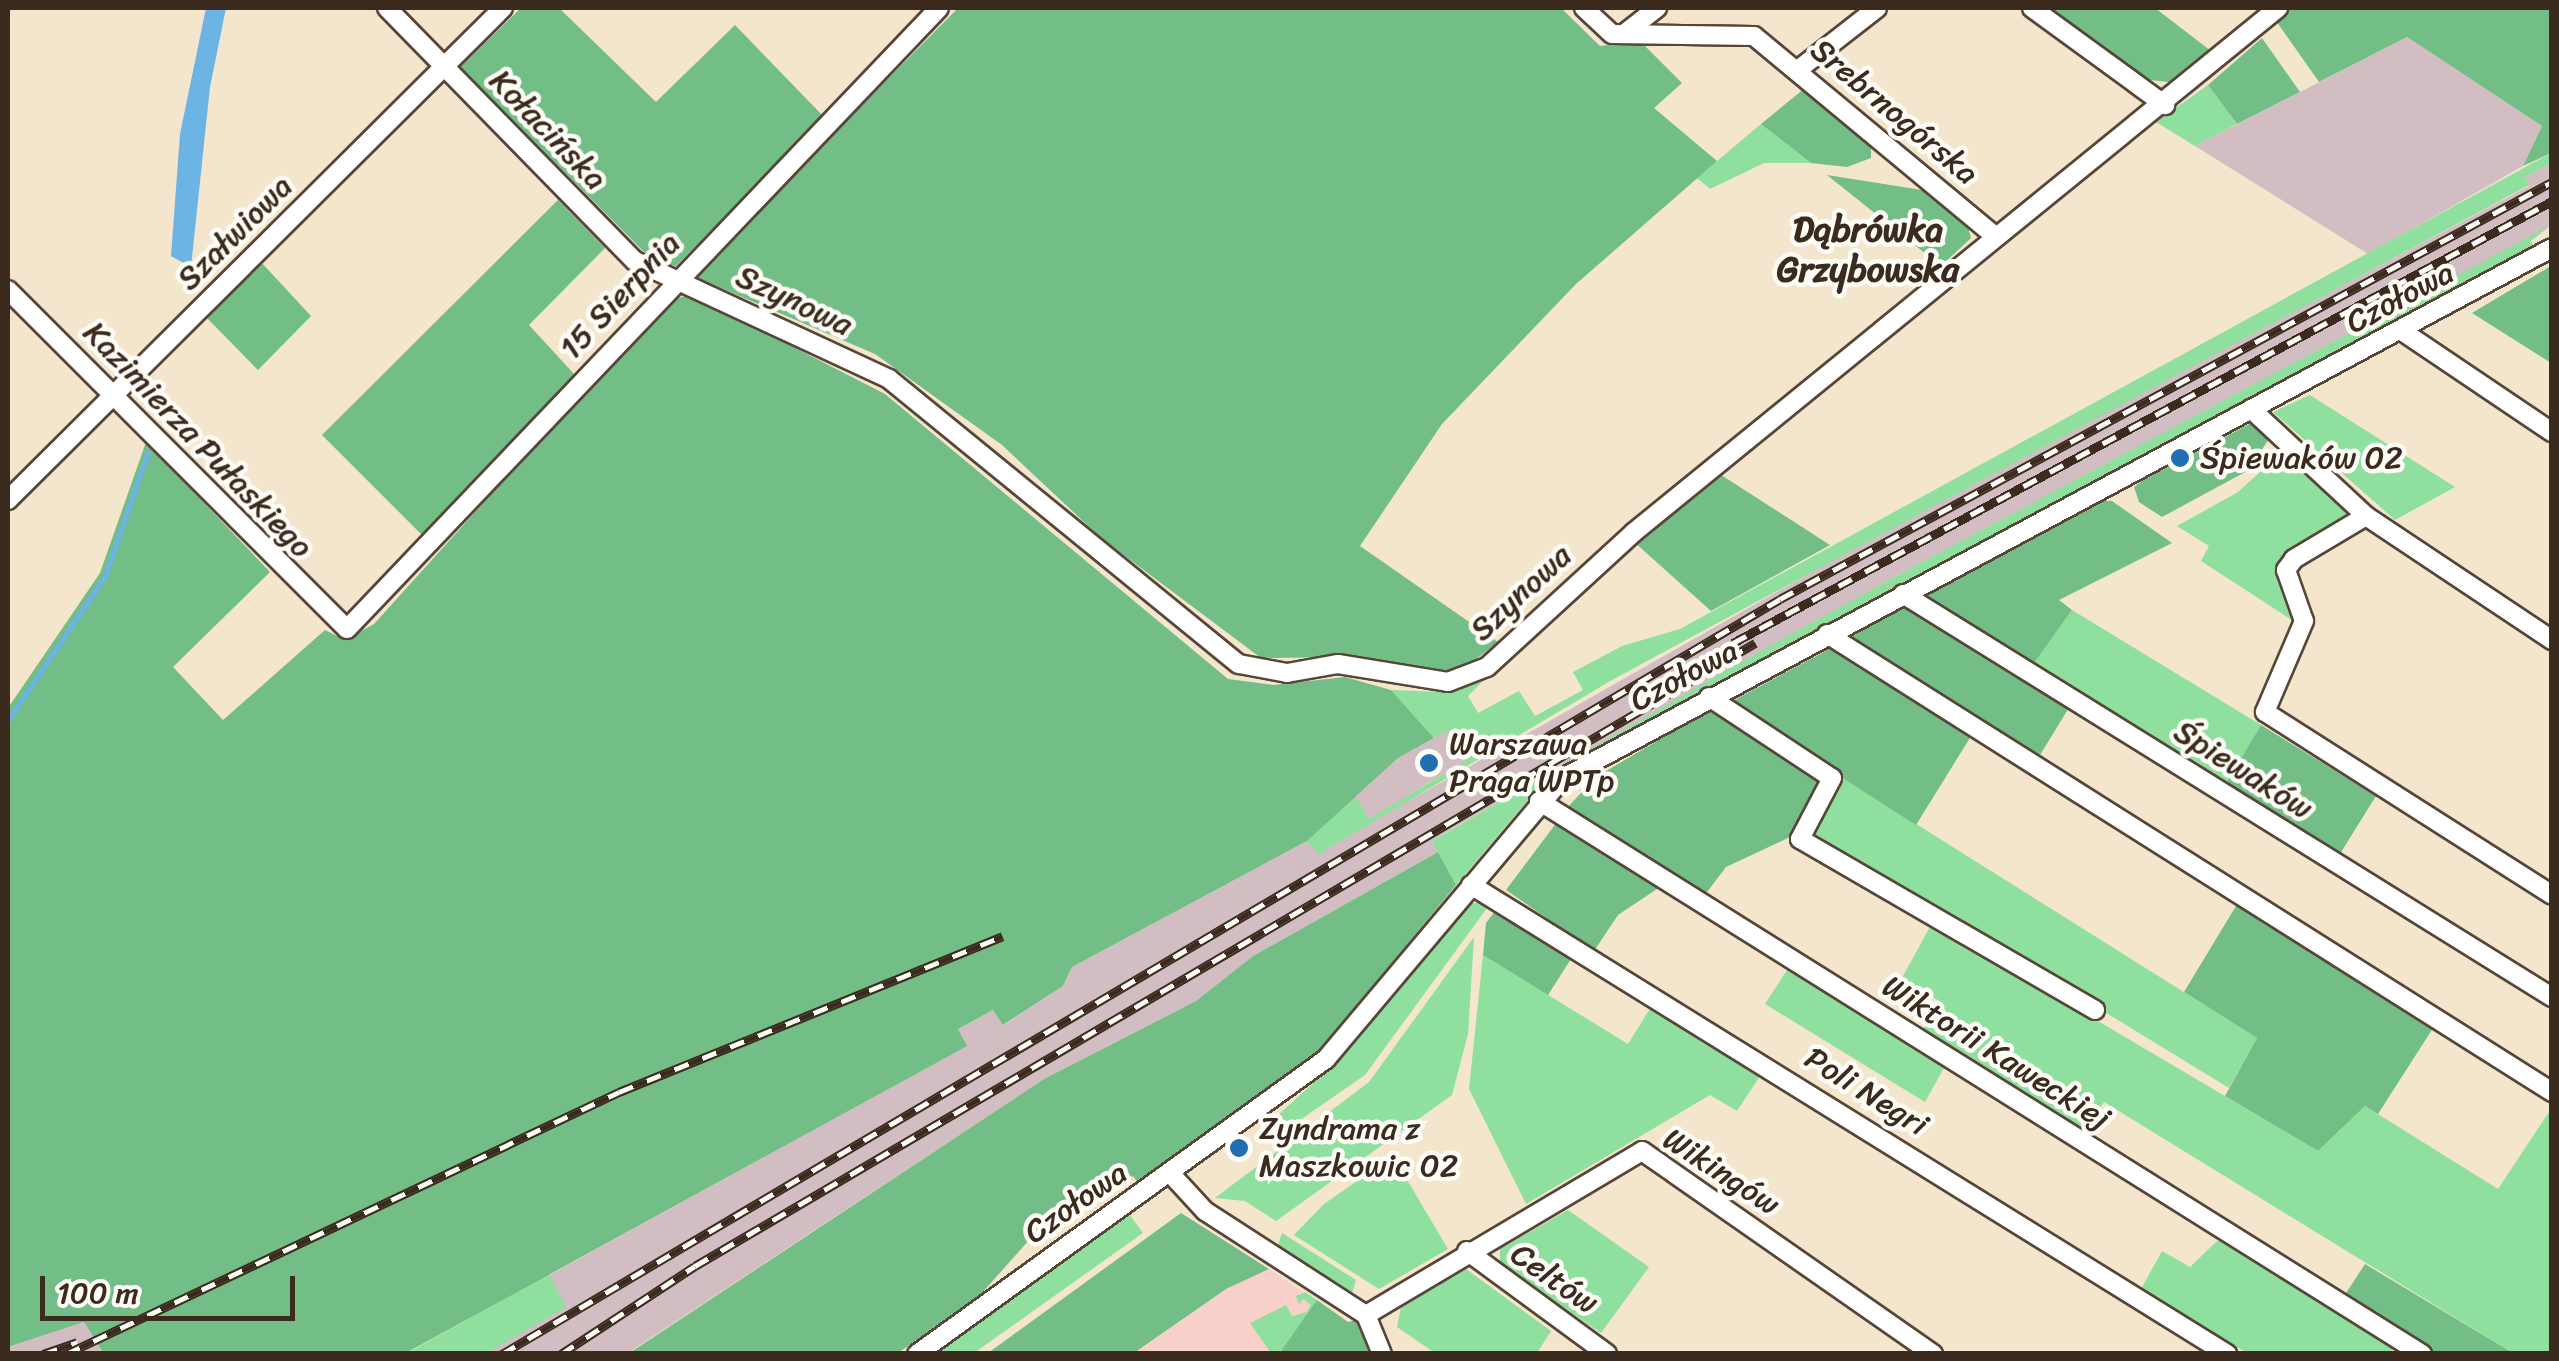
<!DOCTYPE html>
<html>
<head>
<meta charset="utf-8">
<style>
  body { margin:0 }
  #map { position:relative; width:2559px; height:1361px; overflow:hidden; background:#f4e5cd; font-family:Sriracha,sans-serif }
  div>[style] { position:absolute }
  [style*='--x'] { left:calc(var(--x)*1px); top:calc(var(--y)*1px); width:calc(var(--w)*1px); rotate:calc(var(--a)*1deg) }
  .built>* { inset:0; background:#f7d0ca }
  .industrial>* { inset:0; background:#d2bec2 }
  .green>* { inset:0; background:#8fdf9f }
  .forest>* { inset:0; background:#73be86 }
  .water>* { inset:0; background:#6cb4e4 }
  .stream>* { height:5px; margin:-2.5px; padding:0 2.5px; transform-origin:2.5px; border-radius:2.5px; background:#6cb4e4 }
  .roads { filter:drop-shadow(2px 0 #574638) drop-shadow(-2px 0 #574638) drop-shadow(0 2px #574638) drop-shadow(0 -2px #574638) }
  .minor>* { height:18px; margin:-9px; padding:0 9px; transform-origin:9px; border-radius:9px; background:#fff }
  .rail>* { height:9px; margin-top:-4.5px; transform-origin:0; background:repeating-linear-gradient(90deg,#fdfcf7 0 15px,#3b2a1e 0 30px); box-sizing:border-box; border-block:2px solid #3b2a1e }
  .dots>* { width:28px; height:28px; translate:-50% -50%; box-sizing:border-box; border:5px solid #fdfcf7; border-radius:50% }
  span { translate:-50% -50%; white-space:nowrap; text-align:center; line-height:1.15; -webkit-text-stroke:9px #fdfcf7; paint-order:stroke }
  .street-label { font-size:32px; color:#3b2a1e }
  .poi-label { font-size:32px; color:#3b2a1e }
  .left { translate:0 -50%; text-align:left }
  .neighbourhood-label { font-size:35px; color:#3b2a1e; font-weight:700 }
  .frame { position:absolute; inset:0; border:10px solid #3b2a1e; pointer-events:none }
  .scale { position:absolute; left:40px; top:1276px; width:255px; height:45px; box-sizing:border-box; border:5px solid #3b2a1e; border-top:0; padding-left:12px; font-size:30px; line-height:35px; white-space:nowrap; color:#3b2a1e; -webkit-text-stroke:8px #fdfcf7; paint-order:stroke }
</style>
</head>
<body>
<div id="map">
  <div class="built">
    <i style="clip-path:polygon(1269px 1269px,1352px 1325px,1365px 1354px,1134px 1354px,1226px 1289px)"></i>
  </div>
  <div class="industrial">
    <i style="clip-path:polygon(2407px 37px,2542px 126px,2523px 166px,2368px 254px,2195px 146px)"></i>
    <i style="clip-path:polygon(2551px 163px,2551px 226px,1896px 576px,1457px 826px,1432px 841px,1438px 852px,1253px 956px,1196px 1001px,1044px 1079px,628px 1353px,406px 1354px,966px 1046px,958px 1029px,993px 1010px,1004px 1025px,1063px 986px,1072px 967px,1307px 841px,1398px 758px,1448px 730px,1465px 761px,1410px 794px,1412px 799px,1907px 518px,2529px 186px,2525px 177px)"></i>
    <i style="clip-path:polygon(84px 1322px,104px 1353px,8px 1354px,8px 1347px)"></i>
  </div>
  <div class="green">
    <i style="clip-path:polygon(2208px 85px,2237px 124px,2195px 146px,2156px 122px)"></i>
    <i style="clip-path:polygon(1761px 124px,1811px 163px,1764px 163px,1710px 189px,1697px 178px)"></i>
    <i style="clip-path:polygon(2551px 153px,2551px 163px,2525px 177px,2529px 185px,1612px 680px,1319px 854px,1307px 841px,1354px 795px,1369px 819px,1465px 761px,1448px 730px,1434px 738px,1391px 690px,1445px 692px,1489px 675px,1468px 696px,1478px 713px,1519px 691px,1535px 716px,1583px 690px,1573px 672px,1622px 646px,1680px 629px)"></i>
    <i style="clip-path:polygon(2551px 225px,2531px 241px,2534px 248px,1550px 774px,1456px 885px,1432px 841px,1732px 667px,1896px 576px)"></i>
    <i style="clip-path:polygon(2310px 395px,2455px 487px,2395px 520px,2273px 412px)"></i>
    <i style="clip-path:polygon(2281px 453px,2349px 514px,2290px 551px,2279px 569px,2298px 624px,2201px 561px,2209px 546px,2177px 526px,2238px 492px)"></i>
    <i style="clip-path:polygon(2072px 610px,2261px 725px,2225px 785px,2030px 669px)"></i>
    <i style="clip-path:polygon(1843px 778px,2257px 1038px,2229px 1088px,1815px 835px)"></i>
    <i style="clip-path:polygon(1483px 901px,1490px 904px,1365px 1075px,1277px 1136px,1268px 1124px,1341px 1058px,1470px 904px)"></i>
    <i style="clip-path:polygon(1932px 923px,2318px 1151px,2365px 1106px,2498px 1189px,2549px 1112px,2551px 1353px,2513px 1353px,2104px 1102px,2080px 1138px,1920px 1034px,1941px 1002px,1902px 978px)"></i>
    <i style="clip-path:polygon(1474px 937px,1468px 1034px,1452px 1095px,1276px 1221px,1245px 1201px,1215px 1198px,1369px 1082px)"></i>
    <i style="clip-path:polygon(1483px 955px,1628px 1044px,1654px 1002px,1764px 1070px,1737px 1111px,1710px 1095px,1526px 1204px,1469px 1089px)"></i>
    <i style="clip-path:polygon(1789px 967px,1945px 1066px,1925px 1102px,1765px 1004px)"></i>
    <i style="clip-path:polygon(1393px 1156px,1448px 1249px,1379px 1289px,1294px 1235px,1324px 1204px)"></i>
    <i style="clip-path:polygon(1568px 1210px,1649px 1267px,1601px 1333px,1500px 1264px,1500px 1249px)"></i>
    <i style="clip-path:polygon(1130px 1215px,1143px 1233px,974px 1353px,933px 1353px)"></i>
    <i style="clip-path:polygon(1282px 1233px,1356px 1280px,1351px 1296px,1277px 1248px)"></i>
    <i style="clip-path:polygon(2217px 1241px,2228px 1243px,2396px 1345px,2390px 1353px,2247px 1353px,2141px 1289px,2162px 1251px,2190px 1267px)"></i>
    <i style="clip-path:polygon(1466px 1269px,1551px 1331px,1537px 1353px,1435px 1353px,1397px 1327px,1401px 1306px)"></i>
    <i style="clip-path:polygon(549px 1274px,566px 1307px,487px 1353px,406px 1354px)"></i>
    <i style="clip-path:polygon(1305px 1292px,1317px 1300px,1307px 1320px,1285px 1349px,1271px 1353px,1250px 1323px,1286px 1305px,1292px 1316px,1307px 1312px,1311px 1305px,1303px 1299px,1299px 1304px,1296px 1296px)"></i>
  </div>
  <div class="forest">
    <i style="clip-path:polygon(521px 8px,559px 8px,656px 102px,735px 25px,823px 116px,676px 266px,653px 261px,460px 67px)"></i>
    <i style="clip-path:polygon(958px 8px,1561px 8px,1600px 46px,1640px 41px,1682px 83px,1654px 108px,1717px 161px,1576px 284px,1442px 424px,1360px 546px,1498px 642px,1457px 674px,1336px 657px,1261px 658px,1101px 538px,1002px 445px,875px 354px,693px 276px)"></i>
    <i style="clip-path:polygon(2046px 8px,2155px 8px,2215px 54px,2177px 83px,2142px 79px)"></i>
    <i style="clip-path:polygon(2284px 8px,2551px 8px,2551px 153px,2523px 166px,2542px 126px,2407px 37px,2319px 82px,2274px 18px)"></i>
    <i style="clip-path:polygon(2262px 38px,2300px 92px,2237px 124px,2208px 85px)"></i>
    <i style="clip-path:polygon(1805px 88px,1871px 143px,1871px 158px,1847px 167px,1811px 163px,1761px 124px)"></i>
    <i style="clip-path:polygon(1827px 175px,1922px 190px,1966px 220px,1971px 238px,1941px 266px)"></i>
    <i style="clip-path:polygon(558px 200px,605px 248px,529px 325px,574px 374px,423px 536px,322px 435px)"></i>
    <i style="clip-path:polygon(260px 261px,311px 316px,258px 370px,204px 315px)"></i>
    <i style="clip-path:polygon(2551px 266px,2551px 363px,2472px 313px)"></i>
    <i style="clip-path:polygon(690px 294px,885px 394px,1228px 679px,1273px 685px,1345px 677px,1391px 690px,1434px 738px,1398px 758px,1307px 841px,1072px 967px,1063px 986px,1003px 1025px,993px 1010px,958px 1029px,967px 1046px,406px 1353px,104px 1354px,84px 1322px,8px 1347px,8px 708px,100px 573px,146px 442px,270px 572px,173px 667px,223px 720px,325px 630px,345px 640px,374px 624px,663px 304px)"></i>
    <i style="clip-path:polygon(2255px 421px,2270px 437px,2249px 470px,2162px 517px,2139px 502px,2134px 487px,2142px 481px)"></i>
    <i style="clip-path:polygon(1715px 471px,1830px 545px,1711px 611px,1633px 541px)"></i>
    <i style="clip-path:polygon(2097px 501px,2112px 501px,2172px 543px,2059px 600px,2072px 610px,2030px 669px,1925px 595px)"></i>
    <i style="clip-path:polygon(1908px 603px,2070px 706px,2037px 760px,1848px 639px)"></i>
    <i style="clip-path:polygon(1835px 646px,1973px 733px,1916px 825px,1727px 704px)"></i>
    <i style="clip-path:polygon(1713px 708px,1820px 775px,1820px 787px,1790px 837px,1726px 867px,1701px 900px,1565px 810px,1596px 777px)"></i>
    <i style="clip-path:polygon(2261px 725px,2376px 796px,2338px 857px,2225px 785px)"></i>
    <i style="clip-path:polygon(1557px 822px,1660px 887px,1618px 915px,1594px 951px,1506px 890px)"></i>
    <i style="clip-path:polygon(1438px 852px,1456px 885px,1308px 1065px,1137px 1181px,1133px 1176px,1039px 1229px,981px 1294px,898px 1353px,628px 1354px,1044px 1079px,1196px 1001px,1253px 956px)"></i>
    <i style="clip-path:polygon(2239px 901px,2435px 1025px,2378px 1114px,2365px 1106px,2318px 1151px,2225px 1096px,2257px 1038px,2184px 992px)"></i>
    <i style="clip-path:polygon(1499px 906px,1576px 951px,1548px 995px,1483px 955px,1486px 923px)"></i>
    <i style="clip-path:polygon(1181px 1213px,1269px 1269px,1226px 1289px,1134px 1353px,988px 1353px)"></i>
    <i style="clip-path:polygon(2365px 1264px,2513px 1353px,2433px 1353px,2344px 1296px)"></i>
    <i style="clip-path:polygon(1317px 1300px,1348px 1322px,1356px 1320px,1372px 1353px,1279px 1354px)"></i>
  </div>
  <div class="water">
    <i style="clip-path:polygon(206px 8px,226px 8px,210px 87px,191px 267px,171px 256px,180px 134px)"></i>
  </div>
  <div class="stream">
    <i style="--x:8;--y:720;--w:174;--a:-56"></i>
    <i style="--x:105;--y:576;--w:131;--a:-70.9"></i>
  </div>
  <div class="roads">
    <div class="minor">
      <i style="--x:387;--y:8;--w:354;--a:45.6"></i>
      <i style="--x:635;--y:261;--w:280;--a:24.9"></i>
      <i style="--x:889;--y:379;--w:451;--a:39.2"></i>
      <i style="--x:1239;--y:664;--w:49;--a:10.6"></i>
      <i style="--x:1287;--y:673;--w:52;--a:-10"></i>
      <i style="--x:1338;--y:664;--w:111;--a:9.3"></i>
      <i style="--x:1448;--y:682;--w:42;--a:-21"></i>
      <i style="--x:1487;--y:667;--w:198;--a:-42.5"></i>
      <i style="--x:1633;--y:533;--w:832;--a:-39.14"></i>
      <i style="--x:1584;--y:8;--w:38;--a:43"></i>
      <i style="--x:1612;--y:34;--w:142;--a:0.8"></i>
      <i style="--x:1754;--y:36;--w:312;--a:39.7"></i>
      <i style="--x:2032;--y:8;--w:165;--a:36.1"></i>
      <i style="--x:1625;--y:33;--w:41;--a:-38"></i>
      <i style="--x:1799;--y:69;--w:99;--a:-38"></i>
      <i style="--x:8;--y:290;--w:479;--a:45"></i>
      <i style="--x:347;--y:629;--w:858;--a:-46.37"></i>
      <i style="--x:2402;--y:331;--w:181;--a:34"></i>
      <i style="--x:2251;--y:409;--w:157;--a:42.9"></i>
      <i style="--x:2366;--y:516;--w:224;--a:33.7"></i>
      <i style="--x:8;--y:500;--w:698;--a:-44.83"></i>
      <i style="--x:2366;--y:516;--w:84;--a:149.2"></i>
      <i style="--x:2294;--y:559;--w:14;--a:126"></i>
      <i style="--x:2286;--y:570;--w:54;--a:70.6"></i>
      <i style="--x:2304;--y:621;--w:99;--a:113.2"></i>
      <i style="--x:2265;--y:712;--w:340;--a:32.5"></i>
      <i style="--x:1903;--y:594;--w:764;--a:31.84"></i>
      <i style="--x:1827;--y:634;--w:858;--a:32.28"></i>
      <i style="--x:1709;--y:697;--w:147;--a:33.4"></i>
      <i style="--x:1832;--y:778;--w:69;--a:117.7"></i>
      <i style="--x:1800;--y:839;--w:341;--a:30.1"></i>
      <i style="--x:1539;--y:801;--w:1042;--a:32.06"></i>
      <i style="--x:1471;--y:885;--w:890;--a:31.81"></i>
      <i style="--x:1170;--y:1173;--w:52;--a:47.4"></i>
      <i style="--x:1205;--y:1211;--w:192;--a:32.9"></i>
      <i style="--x:1366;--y:1315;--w:42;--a:67.7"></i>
      <i style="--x:1467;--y:1251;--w:174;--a:36.3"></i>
      <i style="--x:1366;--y:1315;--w:321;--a:-30.7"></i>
      <i style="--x:1642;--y:1151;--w:355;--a:34.9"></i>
      <i style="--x:917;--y:1354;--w:504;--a:-35.8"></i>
      <i style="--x:1326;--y:1059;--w:368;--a:-49.9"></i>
      <i style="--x:1563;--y:778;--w:1122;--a:-28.19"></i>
    </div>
  </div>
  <div class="rail">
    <i style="--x:1733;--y:643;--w:931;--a:-28.35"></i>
    <i style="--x:43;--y:1354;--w:36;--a:-19"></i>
    <i style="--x:66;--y:1354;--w:612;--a:-25.35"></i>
    <i style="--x:619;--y:1092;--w:414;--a:-22.1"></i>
    <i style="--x:502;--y:1354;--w:1484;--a:-30.57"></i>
    <i style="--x:1780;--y:599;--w:877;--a:-28.38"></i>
    <i style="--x:561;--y:1354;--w:160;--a:-33.3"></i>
    <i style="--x:695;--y:1266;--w:1230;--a:-30.44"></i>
  </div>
  <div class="dots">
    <i style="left:2180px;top:458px;background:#1f6fb2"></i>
    <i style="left:1429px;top:763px;background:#1f6fb2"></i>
    <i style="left:1239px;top:1148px;background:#1f6fb2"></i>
  </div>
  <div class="street-label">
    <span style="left:1894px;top:112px;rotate:40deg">Srebrnogórska</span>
    <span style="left:548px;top:130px;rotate:46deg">Kołacińska</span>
    <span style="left:235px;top:233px;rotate:-45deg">Szałwiowa</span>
    <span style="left:620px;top:296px;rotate:-47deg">15 Sierpnia</span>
    <span style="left:2400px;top:298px;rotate:-28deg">Czołowa</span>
    <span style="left:794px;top:301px;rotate:25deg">Szynowa</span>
    <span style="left:198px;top:440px;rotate:46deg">Kazimierza Pułaskiego</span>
    <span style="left:1521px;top:593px;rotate:-43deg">Szynowa</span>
    <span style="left:1684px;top:676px;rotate:-28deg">Czołowa</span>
    <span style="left:2243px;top:770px;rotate:32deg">Śpiewaków</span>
    <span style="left:1996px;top:1053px;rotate:32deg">Wiktorii Kaweckiej</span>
    <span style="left:1866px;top:1092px;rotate:32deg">Poli Negri</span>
    <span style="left:1721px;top:1172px;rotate:33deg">Wikingów</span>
    <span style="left:1076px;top:1203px;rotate:-35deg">Czołowa</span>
    <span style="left:1554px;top:1279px;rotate:35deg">Celtów</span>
  </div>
  <div class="poi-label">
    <span class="left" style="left:2200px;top:458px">Śpiewaków 02</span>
    <span class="left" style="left:1449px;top:763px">Warszawa<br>Praga WPTp</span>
    <span class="left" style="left:1259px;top:1148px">Zyndrama z<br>Maszkowic 02</span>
  </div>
  <div class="neighbourhood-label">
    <span style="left:1868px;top:249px">Dąbrówka<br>Grzybowska</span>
  </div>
  <div class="frame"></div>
  <div class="scale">100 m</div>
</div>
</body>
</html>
